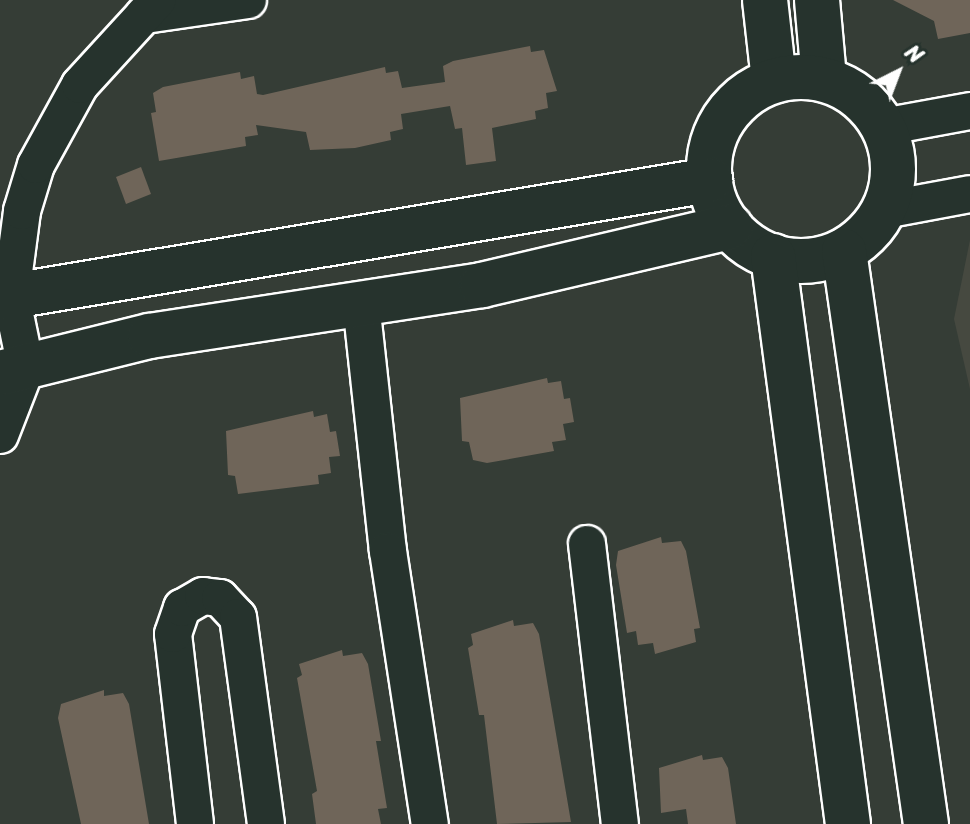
<!DOCTYPE html>
<html>
<head>
<meta charset="utf-8">
<style>
  body { margin:0 }
  #map { position:relative; width:970px; height:824px; overflow:hidden; background:#353d36; font-family:Sriracha,sans-serif }
  div>[style] { position:absolute }
  [style*='--x'] { left:calc(var(--x)*1px); top:calc(var(--y)*1px); width:calc(var(--w)*1px); rotate:calc(var(--a)*1deg) }
  .built>* { inset:0; background:#464940 }
  .building>* { inset:0; background:#6f6559 }
  .roads { filter:drop-shadow(2px 0 #fff) drop-shadow(-2px 0 #fff) drop-shadow(0 2px #fff) drop-shadow(0 -2px #fff) }
  .street>* { height:36px; margin:-18px; padding:0 18px; transform-origin:18px; border-radius:18px; background:#26332d }
  .secondary>* { height:44px; margin:-22px; padding:0 22px; transform-origin:22px; border-radius:22px; background:#26332d }
  .secondary>.ring { margin:-22px; padding:0; box-sizing:content-box; background:none; border:44px solid #26332d; border-radius:50% }
  span { translate:-50% -50%; white-space:nowrap; text-align:center; line-height:1.15; -webkit-text-stroke:6px #26332d; paint-order:stroke }
  .north { position:absolute; left:858px; top:32px; width:80px; height:80px; -webkit-text-stroke:6px #26332d; paint-order:stroke; rotate:42deg; font-size:22px; font-weight:700; line-height:32px; text-align:center; color:#fff }
  .north::after { content:''; display:block; margin:auto; width:28px; height:36px; background:#fff; clip-path:polygon(50% 0,100% 100%,50% 72%,0 100%) }
</style>
</head>
<body>
<div id="map">
  <div class="built">
    <i style="clip-path:polygon(970px 240px,970px 389px,954px 319px)"></i>
  </div>
  <div class="building">
    <i style="clip-path:polygon(893px 0,970px 0,970px 33px,938px 39px,934px 21px)"></i>
    <i style="clip-path:polygon(530px 46px,531px 52px,544px 50px,557px 91px,546px 93px,548px 108px,535px 111px,536px 119px,492px 128px,496px 161px,466px 165px,462px 128px,455px 129px,450px 106px,401px 114px,403px 129px,390px 132px,391px 140px,355px 148px,310px 150px,306px 132px,256px 125px,258px 135px,245px 137px,246px 146px,159px 161px,151px 113px,156px 112px,153px 93px,163px 87px,240px 72px,241px 79px,254px 76px,257px 94px,263px 95px,385px 67px,386px 73px,398px 71px,402px 88px,445px 82px,443px 66px,453px 61px)"></i>
    <i style="clip-path:polygon(141px 167px,151px 194px,126px 204px,116px 177px)"></i>
    <i style="clip-path:polygon(547px 378px,548px 383px,561px 381px,564px 399px,570px 398px,574px 422px,563px 424px,566px 440px,552px 442px,554px 451px,487px 463px,473px 460px,469px 442px,462px 441px,460px 398px)"></i>
    <i style="clip-path:polygon(313px 411px,314px 417px,327px 414px,330px 432px,336px 431px,340px 456px,329px 457px,331px 473px,318px 475px,319px 484px,238px 494px,235px 476px,228px 475px,226px 431px)"></i>
    <i style="clip-path:polygon(661px 537px,662px 543px,681px 541px,686px 551px,700px 628px,694px 629px,696px 642px,655px 654px,653px 643px,638px 645px,636px 631px,627px 633px,616px 565px,618px 551px)"></i>
    <i style="clip-path:polygon(513px 620px,514px 626px,533px 623px,539px 634px,571px 822px,497px 824px,484px 715px,479px 715px,468px 648px,473px 645px,471px 634px)"></i>
    <i style="clip-path:polygon(342px 650px,343px 656px,362px 653px,368px 664px,381px 741px,376px 741px,387px 808px,378px 809px,381px 824px,316px 824px,312px 794px,317px 791px,297px 678px,302px 675px,299px 664px)"></i>
    <i style="clip-path:polygon(104px 690px,104px 696px,123px 693px,129px 704px,149px 824px,81px 824px,58px 718px,61px 704px)"></i>
    <i style="clip-path:polygon(702px 755px,703px 760px,722px 757px,728px 768px,736px 824px,688px 824px,686px 809px,661px 813px,659px 768px)"></i>
  </div>
  <div class="roads">
    <div class="street">
      <i style="--x:144;--y:15;--w:105;--a:-8.2"></i>
      <i style="--x:883;--y:127;--w:88;--a:-10.4"></i>
      <i style="--x:884;--y:210;--w:87;--a:-10.5"></i>
      <i style="--x:361;--y:303;--w:249;--a:83.8"></i>
      <i style="--x:388;--y:551;--w:276;--a:81.3"></i>
      <i style="--x:0;--y:435;--w:72;--a:-68.8"></i>
      <i style="--x:26;--y:368;--w:75;--a:-101.6"></i>
      <i style="--x:11;--y:295;--w:85;--a:-82.5"></i>
      <i style="--x:22;--y:211;--w:48;--a:-73.1"></i>
      <i style="--x:36;--y:165;--w:91;--a:-61.2"></i>
      <i style="--x:80;--y:85;--w:115;--a:-47.5"></i>
      <i style="--x:587;--y:544;--w:282;--a:83.3"></i>
      <i style="--x:195;--y:824;--w:191;--a:-96.6"></i>
      <i style="--x:173;--y:634;--w:28;--a:-71"></i>
      <i style="--x:182;--y:608;--w:24;--a:-30"></i>
      <i style="--x:203;--y:596;--w:17;--a:7"></i>
      <i style="--x:220;--y:598;--w:26;--a:47"></i>
      <i style="--x:238;--y:617;--w:209;--a:82.3"></i>
    </div>
    <div class="secondary">
      <i style="--x:765;--y:0;--w:81;--a:83.6"></i>
      <i style="--x:817;--y:0;--w:79;--a:84.9"></i>
      <i class="ring" style="left:709px;top:77px;width:140px;height:140px"></i>
      <i style="--x:844;--y:251;--w:579;--a:81.86"></i>
      <i style="--x:773;--y:256;--w:573;--a:82.48"></i>
      <i style="--x:0;--y:298;--w:720;--a:-9.44"></i>
      <i style="--x:0;--y:373;--w:154;--a:-13.9"></i>
      <i style="--x:150;--y:336;--w:336;--a:-8.7"></i>
      <i style="--x:482;--y:285;--w:255;--a:-13.2"></i>
    </div>
  </div>
  <div class="north">N</div>
</div>
</body>
</html>
